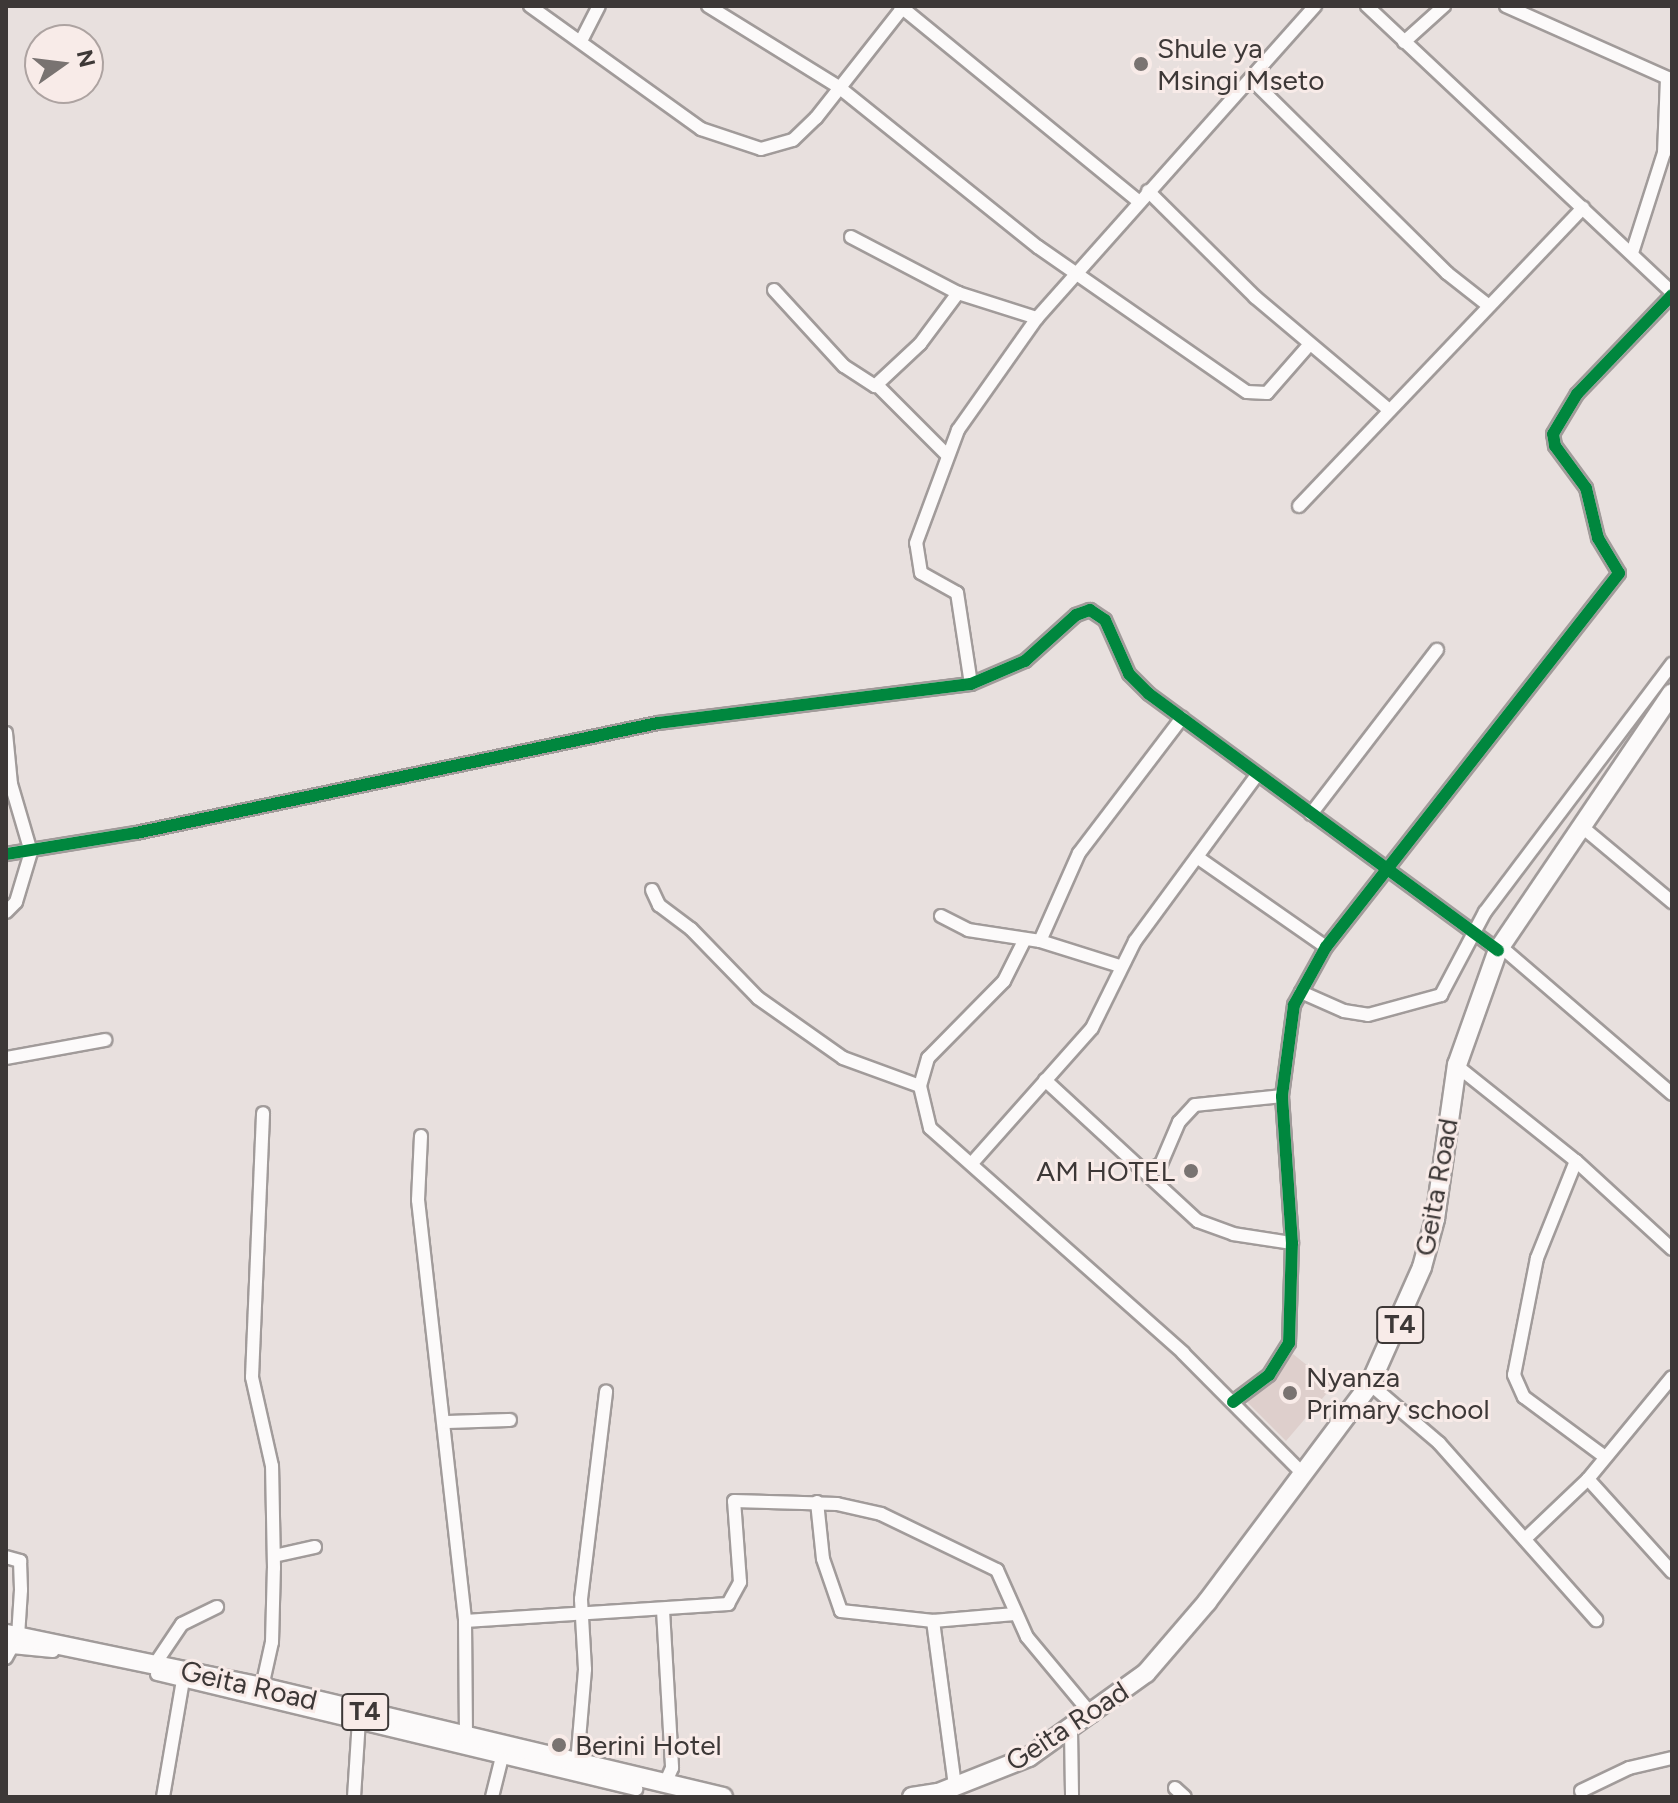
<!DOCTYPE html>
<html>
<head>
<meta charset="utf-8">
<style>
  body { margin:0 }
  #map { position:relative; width:1678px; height:1803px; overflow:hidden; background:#e8e0de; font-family:Figtree,sans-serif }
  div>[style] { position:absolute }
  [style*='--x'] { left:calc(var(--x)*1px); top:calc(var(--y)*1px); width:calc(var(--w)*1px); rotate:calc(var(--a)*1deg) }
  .built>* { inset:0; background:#decfcc }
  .roads { filter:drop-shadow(2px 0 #a19b9a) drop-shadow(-2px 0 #a19b9a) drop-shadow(0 2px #a19b9a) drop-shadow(0 -2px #a19b9a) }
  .minor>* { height:12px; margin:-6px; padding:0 6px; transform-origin:6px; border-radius:6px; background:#fcfafa }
  .highway>* { height:18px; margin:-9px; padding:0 9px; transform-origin:9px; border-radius:9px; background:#fcfafa }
  .cycleway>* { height:12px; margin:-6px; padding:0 6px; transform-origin:6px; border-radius:6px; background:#00873e }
  .dots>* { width:22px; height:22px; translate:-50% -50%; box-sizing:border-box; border:4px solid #f8ebe8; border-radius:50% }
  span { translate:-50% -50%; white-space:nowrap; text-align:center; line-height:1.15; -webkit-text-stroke:6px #f8ebe8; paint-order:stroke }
  .shield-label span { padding:2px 6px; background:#f8ebe8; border:2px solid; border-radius:6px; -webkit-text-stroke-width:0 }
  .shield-label { font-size:26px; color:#3d3837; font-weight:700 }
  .poi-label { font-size:28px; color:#3d3837 }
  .left { translate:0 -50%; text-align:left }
  .right { translate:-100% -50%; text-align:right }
  .street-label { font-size:28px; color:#3d3837 }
  .frame { position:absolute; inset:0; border:8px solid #3d3837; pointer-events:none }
  .north { position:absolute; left:24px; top:24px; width:80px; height:80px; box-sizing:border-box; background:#f8ebe8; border:2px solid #ada3a1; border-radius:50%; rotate:76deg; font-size:22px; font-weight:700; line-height:32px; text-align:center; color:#3d3837 }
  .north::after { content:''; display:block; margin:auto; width:28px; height:36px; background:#797371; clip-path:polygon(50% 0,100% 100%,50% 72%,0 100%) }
</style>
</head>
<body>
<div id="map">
  <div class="built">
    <i style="clip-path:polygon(1293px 1354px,1333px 1386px,1286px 1441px,1246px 1401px)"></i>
  </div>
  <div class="roads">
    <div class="minor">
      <i style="--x:530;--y:6;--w:211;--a:35.7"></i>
      <i style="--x:701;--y:129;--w:63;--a:18.4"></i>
      <i style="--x:761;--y:149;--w:33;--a:-16"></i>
      <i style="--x:793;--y:140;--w:32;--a:-44"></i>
      <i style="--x:816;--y:118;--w:142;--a:-51.8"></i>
      <i style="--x:708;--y:6;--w:155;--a:31.8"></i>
      <i style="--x:840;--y:88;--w:254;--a:38.8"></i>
      <i style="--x:1038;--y:247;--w:254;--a:34.8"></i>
      <i style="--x:1247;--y:392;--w:20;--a:3"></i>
      <i style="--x:1267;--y:393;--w:64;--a:-48.8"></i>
      <i style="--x:900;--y:6;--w:308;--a:39.3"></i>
      <i style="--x:1367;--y:6;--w:418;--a:43.2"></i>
      <i style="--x:1506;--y:6;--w:182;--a:24"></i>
      <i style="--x:581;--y:41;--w:39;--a:-63"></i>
      <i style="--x:1404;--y:42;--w:54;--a:-42"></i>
      <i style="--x:1251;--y:79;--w:276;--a:44.7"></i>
      <i style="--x:1447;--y:273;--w:53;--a:38.2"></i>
      <i style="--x:1148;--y:191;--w:151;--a:44.7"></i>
      <i style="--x:1255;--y:297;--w:175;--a:40.1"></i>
      <i style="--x:851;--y:237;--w:121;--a:27.6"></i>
      <i style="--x:958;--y:293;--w:83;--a:17.6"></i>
      <i style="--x:1037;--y:318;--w:418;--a:-48.3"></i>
      <i style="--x:1632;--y:253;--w:105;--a:-72.3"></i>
      <i style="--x:1664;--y:153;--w:75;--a:-87.7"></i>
      <i style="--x:774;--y:290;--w:103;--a:47.4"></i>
      <i style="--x:844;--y:366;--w:37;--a:33"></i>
      <i style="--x:875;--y:386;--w:62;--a:-43"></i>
      <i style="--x:920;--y:344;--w:64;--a:-53.3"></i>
      <i style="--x:878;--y:386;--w:96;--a:45"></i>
      <i style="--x:1299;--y:506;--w:412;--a:-46.4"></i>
      <i style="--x:971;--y:684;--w:92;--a:-98.7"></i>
      <i style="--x:957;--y:593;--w:41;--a:-150.9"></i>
      <i style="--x:921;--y:573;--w:30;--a:-99"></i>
      <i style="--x:916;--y:543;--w:121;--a:-69.6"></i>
      <i style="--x:958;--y:430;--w:137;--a:-54.8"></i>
      <i style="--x:6;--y:733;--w:51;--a:84.4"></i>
      <i style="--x:11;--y:784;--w:71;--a:73.6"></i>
      <i style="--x:31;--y:852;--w:52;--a:106.7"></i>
      <i style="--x:16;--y:902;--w:14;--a:135"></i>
      <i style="--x:1311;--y:814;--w:207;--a:-52.5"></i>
      <i style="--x:1581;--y:826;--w:119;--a:39.9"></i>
      <i style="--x:6;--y:854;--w:132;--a:-9.2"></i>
      <i style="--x:136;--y:833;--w:533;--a:-11.9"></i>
      <i style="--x:658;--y:723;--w:315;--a:-7.1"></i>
      <i style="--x:971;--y:684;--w:59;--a:-23.1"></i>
      <i style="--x:1025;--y:661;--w:69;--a:-42"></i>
      <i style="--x:1076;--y:615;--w:15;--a:-20"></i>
      <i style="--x:1090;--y:610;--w:18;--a:34"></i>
      <i style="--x:1105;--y:620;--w:59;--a:66"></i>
      <i style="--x:1129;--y:674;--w:28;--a:45"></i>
      <i style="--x:1149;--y:694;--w:433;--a:36.3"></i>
      <i style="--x:1197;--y:857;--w:157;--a:34.9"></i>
      <i style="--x:652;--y:890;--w:17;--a:65"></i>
      <i style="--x:659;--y:905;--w:40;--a:37"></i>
      <i style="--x:691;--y:929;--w:96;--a:45.8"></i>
      <i style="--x:758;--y:998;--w:104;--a:35.2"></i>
      <i style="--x:843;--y:1058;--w:82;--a:20"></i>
      <i style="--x:941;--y:916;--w:30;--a:27"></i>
      <i style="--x:968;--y:930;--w:73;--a:8.7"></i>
      <i style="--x:1040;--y:941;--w:84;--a:17.4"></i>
      <i style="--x:1024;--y:941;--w:45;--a:116.6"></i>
      <i style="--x:1004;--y:981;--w:108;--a:134.6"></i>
      <i style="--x:928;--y:1058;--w:29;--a:106"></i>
      <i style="--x:920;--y:1086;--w:43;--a:76.6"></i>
      <i style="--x:930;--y:1128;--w:339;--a:41.6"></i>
      <i style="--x:1183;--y:1353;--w:170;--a:45.2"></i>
      <i style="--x:1040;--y:941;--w:96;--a:-66.1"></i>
      <i style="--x:1079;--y:853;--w:170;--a:-52.7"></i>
      <i style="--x:1500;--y:946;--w:227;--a:40.7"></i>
      <i style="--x:1301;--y:992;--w:47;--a:23.8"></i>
      <i style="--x:1344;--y:1011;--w:24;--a:9"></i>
      <i style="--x:1368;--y:1015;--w:76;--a:-15.3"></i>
      <i style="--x:1441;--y:995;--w:94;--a:-62.1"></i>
      <i style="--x:1485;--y:912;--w:311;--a:-53"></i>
      <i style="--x:6;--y:1058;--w:101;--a:-10.3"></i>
      <i style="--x:1457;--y:1066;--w:152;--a:38.6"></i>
      <i style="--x:1576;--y:1161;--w:130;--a:42.5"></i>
      <i style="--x:1045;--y:1080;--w:208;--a:42.7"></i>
      <i style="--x:1198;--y:1221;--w:37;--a:20"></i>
      <i style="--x:1233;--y:1234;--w:60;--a:8.7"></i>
      <i style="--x:421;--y:1136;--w:64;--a:92.7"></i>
      <i style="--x:418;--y:1200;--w:424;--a:83.6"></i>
      <i style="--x:465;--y:1621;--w:116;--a:89.5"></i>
      <i style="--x:1576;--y:1161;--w:105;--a:111.9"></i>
      <i style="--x:1537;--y:1258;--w:119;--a:101.1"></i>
      <i style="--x:1514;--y:1375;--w:24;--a:66"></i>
      <i style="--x:1524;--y:1397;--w:101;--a:36.5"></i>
      <i style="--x:973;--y:1162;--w:179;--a:-48.4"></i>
      <i style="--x:1092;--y:1028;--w:97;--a:-63.7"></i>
      <i style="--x:1135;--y:941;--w:205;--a:-53.7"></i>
      <i style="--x:1146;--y:1172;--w:17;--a:-28"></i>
      <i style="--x:1161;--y:1164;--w:46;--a:-66.8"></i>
      <i style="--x:1179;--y:1122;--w:23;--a:-47"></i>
      <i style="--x:1195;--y:1105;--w:87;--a:-5.9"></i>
      <i style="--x:1370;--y:1384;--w:91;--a:40.5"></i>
      <i style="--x:1439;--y:1443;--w:237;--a:48.4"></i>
      <i style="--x:1233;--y:1402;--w:45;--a:-36.9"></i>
      <i style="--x:1269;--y:1375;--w:38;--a:-58"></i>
      <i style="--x:1289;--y:1343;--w:100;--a:-88.3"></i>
      <i style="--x:1292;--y:1243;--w:147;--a:-93.9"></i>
      <i style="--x:1282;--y:1096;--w:92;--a:-82.5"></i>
      <i style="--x:1294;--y:1005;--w:66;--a:-61.1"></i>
      <i style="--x:1326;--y:947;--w:475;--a:-51.9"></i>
      <i style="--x:1619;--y:573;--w:41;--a:-121"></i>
      <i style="--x:1598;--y:538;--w:51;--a:-103.5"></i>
      <i style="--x:1586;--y:488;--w:52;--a:-126.4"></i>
      <i style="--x:1555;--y:446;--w:12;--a:-99"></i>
      <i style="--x:1553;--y:434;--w:47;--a:-59"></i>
      <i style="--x:1577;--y:394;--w:137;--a:-46.2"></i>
      <i style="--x:446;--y:1422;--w:64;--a:-1.8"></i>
      <i style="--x:1588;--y:1479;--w:125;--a:47.9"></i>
      <i style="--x:817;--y:1502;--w:57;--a:84"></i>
      <i style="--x:823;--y:1559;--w:55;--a:70.9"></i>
      <i style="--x:841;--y:1611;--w:93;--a:6.2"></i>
      <i style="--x:933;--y:1621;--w:82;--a:-4.9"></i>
      <i style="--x:1525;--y:1539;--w:87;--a:-43.6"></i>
      <i style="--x:1588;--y:1479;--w:132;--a:-50.5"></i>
      <i style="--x:274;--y:1556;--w:42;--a:-12.4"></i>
      <i style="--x:6;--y:1557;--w:15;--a:16"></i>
      <i style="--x:20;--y:1561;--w:29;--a:88"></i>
      <i style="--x:21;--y:1590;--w:46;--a:93.7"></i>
      <i style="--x:18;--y:1636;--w:25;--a:119"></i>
      <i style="--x:663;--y:1610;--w:158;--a:86.7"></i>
      <i style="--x:672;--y:1768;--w:17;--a:114"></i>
      <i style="--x:465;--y:1621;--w:264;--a:-3.7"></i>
      <i style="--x:728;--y:1604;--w:25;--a:-61"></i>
      <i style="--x:740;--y:1582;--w:81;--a:-94.2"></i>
      <i style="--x:734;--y:1501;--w:103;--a:1.7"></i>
      <i style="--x:837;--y:1504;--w:45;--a:12.8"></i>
      <i style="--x:881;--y:1514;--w:129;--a:25.8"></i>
      <i style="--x:997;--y:1570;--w:73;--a:65.9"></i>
      <i style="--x:1027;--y:1637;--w:102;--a:50.2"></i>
      <i style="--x:933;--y:1621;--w:166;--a:82.4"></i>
      <i style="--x:12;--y:1647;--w:41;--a:5.6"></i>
      <i style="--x:155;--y:1664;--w:48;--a:-56"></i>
      <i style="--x:182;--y:1624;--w:39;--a:-26"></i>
      <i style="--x:157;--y:1674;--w:493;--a:13.5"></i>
      <i style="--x:262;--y:1687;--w:46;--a:-77.5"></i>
      <i style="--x:272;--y:1642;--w:74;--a:-88.5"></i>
      <i style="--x:274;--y:1568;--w:102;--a:-91.1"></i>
      <i style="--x:272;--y:1466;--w:91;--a:-102.7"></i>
      <i style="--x:252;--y:1377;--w:264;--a:-87.6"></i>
      <i style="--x:1071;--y:1730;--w:67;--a:89.1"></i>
      <i style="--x:577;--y:1763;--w:94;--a:-85.1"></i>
      <i style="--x:585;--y:1669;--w:70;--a:-93.3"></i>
      <i style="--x:581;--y:1599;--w:209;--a:-83.1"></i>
      <i style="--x:1175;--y:1788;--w:13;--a:42"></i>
      <i style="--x:1581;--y:1791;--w:53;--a:-25.6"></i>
      <i style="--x:1629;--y:1768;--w:44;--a:-13.1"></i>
      <i style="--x:163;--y:1797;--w:119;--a:-80.3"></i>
      <i style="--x:354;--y:1797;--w:77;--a:-86.3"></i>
      <i style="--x:492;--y:1797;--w:41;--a:-76"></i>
    </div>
    <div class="highway">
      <i style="--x:6;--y:1634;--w:261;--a:11.7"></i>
      <i style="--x:262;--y:1687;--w:474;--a:13.4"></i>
      <i style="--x:912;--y:1797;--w:26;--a:-9"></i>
      <i style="--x:938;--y:1793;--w:98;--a:-21.6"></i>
      <i style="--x:1029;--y:1757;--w:144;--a:-35.7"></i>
      <i style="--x:1146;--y:1673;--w:94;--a:-49.3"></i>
      <i style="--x:1207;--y:1602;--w:272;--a:-53.2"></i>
      <i style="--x:1370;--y:1384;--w:128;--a:-66"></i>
      <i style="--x:1422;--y:1267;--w:50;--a:-74.8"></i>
      <i style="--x:1435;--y:1219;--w:156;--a:-81.9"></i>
      <i style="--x:1457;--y:1065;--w:122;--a:-70.4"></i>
      <i style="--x:1498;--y:950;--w:310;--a:-55.9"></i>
    </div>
  </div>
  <div class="cycleway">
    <i style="--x:6;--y:854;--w:132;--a:-9.2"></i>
    <i style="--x:136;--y:833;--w:533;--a:-11.9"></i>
    <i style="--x:658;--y:723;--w:315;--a:-7.1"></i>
    <i style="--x:971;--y:684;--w:59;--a:-23.1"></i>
    <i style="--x:1025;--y:661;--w:69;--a:-42"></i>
    <i style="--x:1076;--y:615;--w:15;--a:-20"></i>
    <i style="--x:1090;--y:610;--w:18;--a:34"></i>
    <i style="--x:1105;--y:620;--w:59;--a:66"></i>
    <i style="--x:1129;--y:674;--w:28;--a:45"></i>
    <i style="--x:1149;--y:694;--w:433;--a:36.3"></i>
    <i style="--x:1233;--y:1402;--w:45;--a:-36.9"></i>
    <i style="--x:1269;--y:1375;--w:38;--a:-58"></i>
    <i style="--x:1289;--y:1343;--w:100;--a:-88.3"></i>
    <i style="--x:1292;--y:1243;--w:147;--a:-93.9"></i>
    <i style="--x:1282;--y:1096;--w:92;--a:-82.5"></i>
    <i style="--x:1294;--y:1005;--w:66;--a:-61.1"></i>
    <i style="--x:1326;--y:947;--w:475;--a:-51.9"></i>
    <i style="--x:1619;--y:573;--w:41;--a:-121"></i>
    <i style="--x:1598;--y:538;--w:51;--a:-103.5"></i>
    <i style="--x:1586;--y:488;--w:52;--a:-126.4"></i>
    <i style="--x:1555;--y:446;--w:12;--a:-99"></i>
    <i style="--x:1553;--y:434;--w:47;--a:-59"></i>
    <i style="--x:1577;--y:394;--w:137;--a:-46.2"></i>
  </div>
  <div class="dots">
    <i style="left:1141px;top:64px;background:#797371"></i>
    <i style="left:1191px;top:1171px;background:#797371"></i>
    <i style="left:1290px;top:1393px;background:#797371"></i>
    <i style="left:559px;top:1745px;background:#797371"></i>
  </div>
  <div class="shield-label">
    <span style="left:1400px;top:1325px">T4</span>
    <span style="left:365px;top:1712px">T4</span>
  </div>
  <div class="poi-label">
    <span class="left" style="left:1157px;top:64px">Shule ya<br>Msingi Mseto</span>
    <span class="right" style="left:1175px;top:1171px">AM HOTEL</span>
    <span class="left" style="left:1306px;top:1393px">Nyanza<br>Primary school</span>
    <span class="left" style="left:575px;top:1745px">Berini Hotel</span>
  </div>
  <div class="street-label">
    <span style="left:1436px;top:1187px;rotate:-80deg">Geita Road</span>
    <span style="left:249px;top:1685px;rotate:13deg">Geita Road</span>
    <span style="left:1067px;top:1726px;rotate:-33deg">Geita Road</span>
  </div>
  <div class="frame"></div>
  <div class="north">N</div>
</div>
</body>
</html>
